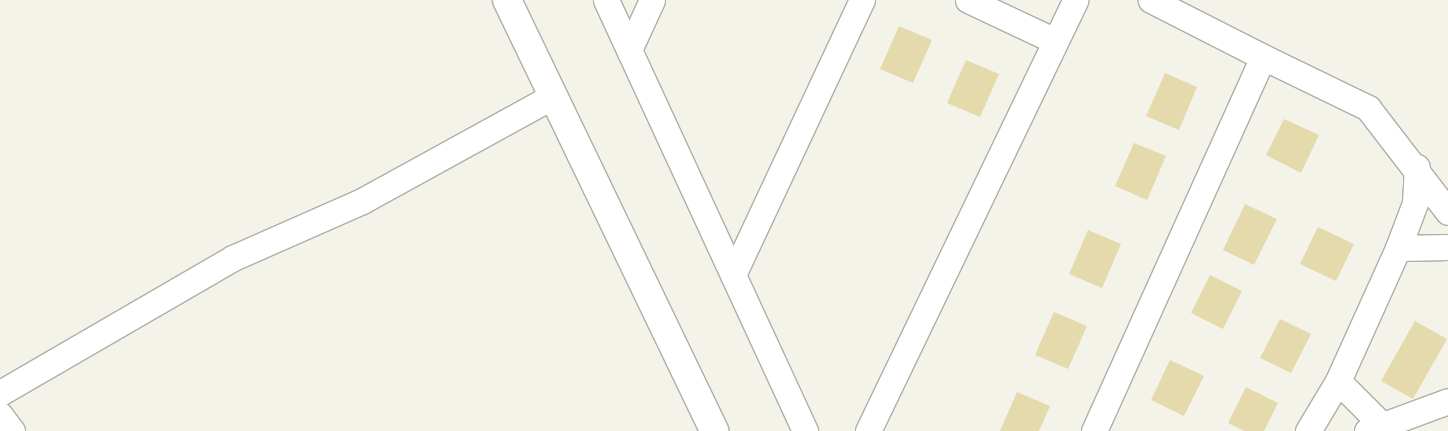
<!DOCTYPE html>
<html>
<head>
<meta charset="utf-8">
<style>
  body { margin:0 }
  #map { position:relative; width:1448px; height:431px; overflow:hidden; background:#f4f3ea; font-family:Georgia,serif }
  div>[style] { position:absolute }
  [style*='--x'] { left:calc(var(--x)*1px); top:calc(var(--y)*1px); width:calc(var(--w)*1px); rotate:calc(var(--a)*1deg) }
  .building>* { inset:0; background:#e4daac }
  .roads { filter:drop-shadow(1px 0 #b0aea6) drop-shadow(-1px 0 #b0aea6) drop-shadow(0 1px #b0aea6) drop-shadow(0 -1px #b0aea6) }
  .street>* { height:25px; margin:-12.5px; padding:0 12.5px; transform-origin:12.5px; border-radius:12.5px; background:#fff }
  .secondary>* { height:28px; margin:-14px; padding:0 14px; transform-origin:14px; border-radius:14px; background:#fff }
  span { translate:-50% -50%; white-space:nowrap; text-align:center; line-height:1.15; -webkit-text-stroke:5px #f4f3ea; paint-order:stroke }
</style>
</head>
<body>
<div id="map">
  <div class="building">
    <i style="clip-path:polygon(899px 26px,932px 40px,913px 83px,880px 69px)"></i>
    <i style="clip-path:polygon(966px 60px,999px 74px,980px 117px,947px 103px)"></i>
    <i style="clip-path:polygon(1165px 73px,1197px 87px,1179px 130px,1146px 116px)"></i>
    <i style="clip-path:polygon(1284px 119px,1319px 135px,1301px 173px,1266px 155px)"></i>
    <i style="clip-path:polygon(1134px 143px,1166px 156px,1147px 200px,1115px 186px)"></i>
    <i style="clip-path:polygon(1245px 204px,1277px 219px,1254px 265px,1223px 250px)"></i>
    <i style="clip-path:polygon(1318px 227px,1354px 244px,1336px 281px,1300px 264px)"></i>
    <i style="clip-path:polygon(1088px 230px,1121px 244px,1102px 288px,1069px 274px)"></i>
    <i style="clip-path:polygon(1210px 275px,1242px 291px,1223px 329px,1191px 313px)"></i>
    <i style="clip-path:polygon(1054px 312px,1087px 326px,1068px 369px,1035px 355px)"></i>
    <i style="clip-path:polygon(1280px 319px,1311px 334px,1291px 373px,1260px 358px)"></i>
    <i style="clip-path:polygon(1415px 321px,1447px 339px,1413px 399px,1381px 381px)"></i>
    <i style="clip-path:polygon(1170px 360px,1204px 376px,1184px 416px,1151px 400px)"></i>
    <i style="clip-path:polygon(1246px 387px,1278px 403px,1264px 431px,1244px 431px,1228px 423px)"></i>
    <i style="clip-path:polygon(1017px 392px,1050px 406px,1039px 431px,1000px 431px)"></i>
  </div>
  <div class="roads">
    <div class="street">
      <i style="--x:606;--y:0;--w:475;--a:65.2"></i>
      <i style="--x:968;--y:0;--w:96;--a:25.2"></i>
      <i style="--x:629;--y:50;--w:55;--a:-65.3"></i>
      <i style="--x:1263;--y:57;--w:117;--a:25.9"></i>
      <i style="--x:1368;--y:108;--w:131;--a:52.4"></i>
      <i style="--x:1398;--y:248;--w:50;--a:-1.1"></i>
      <i style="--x:733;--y:275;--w:304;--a:-64.9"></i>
      <i style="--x:1338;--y:381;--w:62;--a:45"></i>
      <i style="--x:0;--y:393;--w:269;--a:-30.1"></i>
      <i style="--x:233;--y:258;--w:141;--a:-23.8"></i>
      <i style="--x:362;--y:201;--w:218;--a:-28.8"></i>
      <i style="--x:0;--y:415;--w:20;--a:53"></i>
      <i style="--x:868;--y:431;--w:478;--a:-64.3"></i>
      <i style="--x:1094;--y:431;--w:410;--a:-65.7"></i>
      <i style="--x:1263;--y:57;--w:126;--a:-153"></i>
      <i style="--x:1308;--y:431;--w:58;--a:-59"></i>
      <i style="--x:1338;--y:381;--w:146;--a:-65.7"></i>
      <i style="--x:1398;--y:248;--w:48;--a:-69.3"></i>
      <i style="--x:1415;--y:203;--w:36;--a:-87"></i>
      <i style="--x:1367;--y:431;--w:86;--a:-20.3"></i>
    </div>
    <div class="secondary">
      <i style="--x:507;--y:0;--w:478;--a:64.3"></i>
    </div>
  </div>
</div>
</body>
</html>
